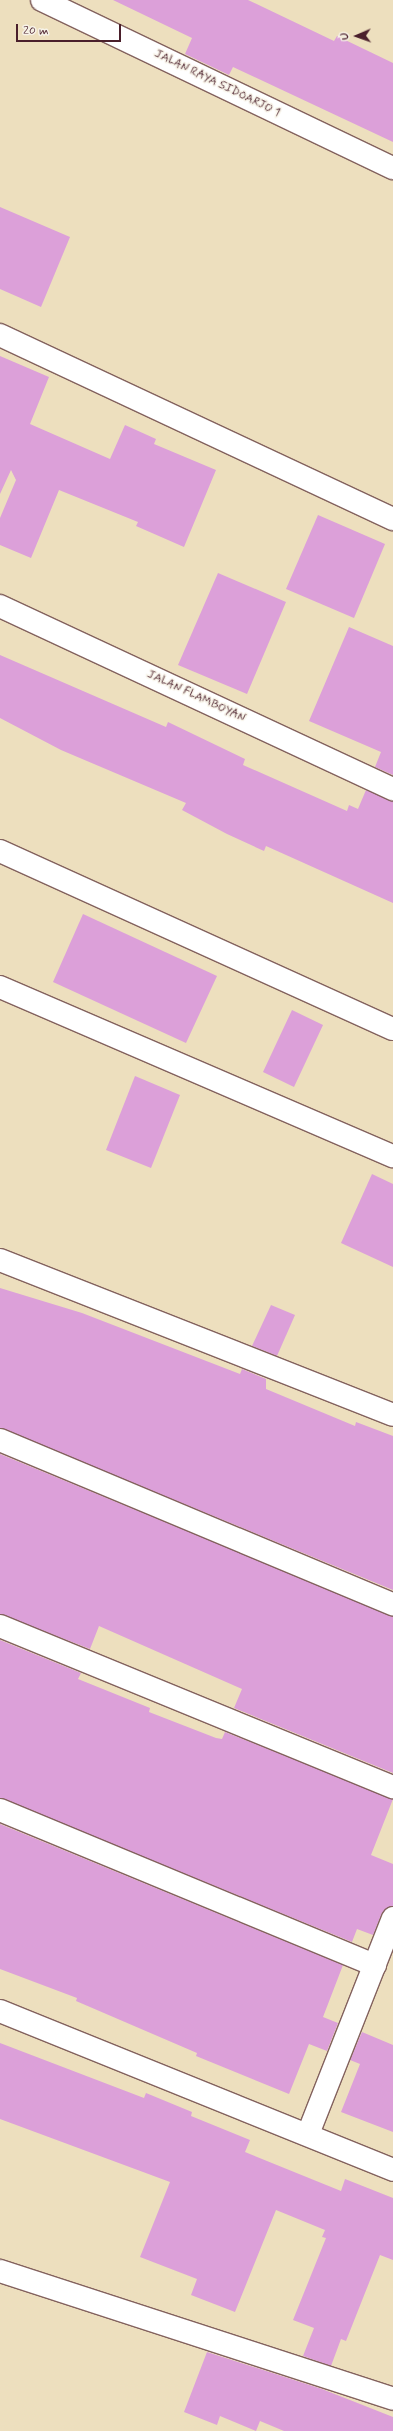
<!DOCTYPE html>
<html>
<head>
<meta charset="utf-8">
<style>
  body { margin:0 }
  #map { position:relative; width:393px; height:2431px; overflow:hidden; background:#eddfbe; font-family:Mynerve,sans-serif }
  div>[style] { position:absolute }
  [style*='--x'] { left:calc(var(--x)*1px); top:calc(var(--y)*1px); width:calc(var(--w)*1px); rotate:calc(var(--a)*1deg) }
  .building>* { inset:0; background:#dca0d9 }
  .roads { filter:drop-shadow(1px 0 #83625e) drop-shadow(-1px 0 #83625e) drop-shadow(0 1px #83625e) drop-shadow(0 -1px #83625e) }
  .minor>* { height:22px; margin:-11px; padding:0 11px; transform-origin:11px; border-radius:11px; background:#fff }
  .tertiary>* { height:22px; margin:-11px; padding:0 11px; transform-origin:11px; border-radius:11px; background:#fff }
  span { translate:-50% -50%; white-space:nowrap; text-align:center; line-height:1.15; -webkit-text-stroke:3px #f7f3e8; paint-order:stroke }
  .street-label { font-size:12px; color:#4a1f2b }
  .north { position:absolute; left:337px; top:16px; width:40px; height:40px; -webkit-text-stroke:3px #f7f3e8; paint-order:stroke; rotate:268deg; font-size:11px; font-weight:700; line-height:16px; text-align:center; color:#4a1f2b }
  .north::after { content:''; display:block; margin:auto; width:14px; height:18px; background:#4a1f2b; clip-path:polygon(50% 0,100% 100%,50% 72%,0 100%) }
  .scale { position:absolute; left:16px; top:24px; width:105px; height:18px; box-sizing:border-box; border:2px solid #4a1f2b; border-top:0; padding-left:5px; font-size:12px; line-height:14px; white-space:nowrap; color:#4a1f2b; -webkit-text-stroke:3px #f7f3e8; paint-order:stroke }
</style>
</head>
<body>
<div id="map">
  <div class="building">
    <i style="clip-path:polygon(113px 0,248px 0,334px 41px,337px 36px,393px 63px,393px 142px,233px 67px,229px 75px,185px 54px,192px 38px)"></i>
    <i style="clip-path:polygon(0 207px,70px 237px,41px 307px,0 289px)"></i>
    <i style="clip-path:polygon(0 356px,49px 377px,30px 424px,110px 459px,125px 425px,156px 439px,154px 444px,216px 470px,184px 547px,136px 526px,138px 522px,59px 490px,31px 558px,0 545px,0 518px,16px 480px,11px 470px,0 494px)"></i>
    <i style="clip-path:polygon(318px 515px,385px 544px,354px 618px,286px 589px)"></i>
    <i style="clip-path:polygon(218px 573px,286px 602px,247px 694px,178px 665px)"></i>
    <i style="clip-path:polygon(349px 627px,393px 646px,393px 775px,375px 767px,381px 752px,309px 721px)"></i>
    <i style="clip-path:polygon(0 655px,166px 727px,168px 722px,245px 759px,243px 765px,347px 811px,349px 805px,358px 809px,366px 790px,393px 801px,393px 903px,266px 846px,264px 851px,227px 834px,182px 810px,186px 803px,61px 750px,0 718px)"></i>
    <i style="clip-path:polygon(83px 914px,217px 976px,186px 1043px,53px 982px)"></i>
    <i style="clip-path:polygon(292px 1010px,323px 1025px,294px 1087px,263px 1072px)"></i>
    <i style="clip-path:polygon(135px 1076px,180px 1095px,151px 1168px,106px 1150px)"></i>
    <i style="clip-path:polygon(372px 1174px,393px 1184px,393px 1267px,341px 1243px)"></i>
    <i style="clip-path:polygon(0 1288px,82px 1313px,240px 1374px,242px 1369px,266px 1379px,266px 1389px,355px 1426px,356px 1422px,393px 1436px,393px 1590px,0 1428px)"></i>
    <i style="clip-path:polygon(271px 1305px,295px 1315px,277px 1356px,252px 1346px)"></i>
    <i style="clip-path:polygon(0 1454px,393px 1616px,393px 1773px,234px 1708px,242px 1689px,99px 1626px,90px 1649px,0 1614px)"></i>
    <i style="clip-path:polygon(0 1640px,81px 1673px,78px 1679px,150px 1708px,149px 1712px,216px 1738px,222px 1739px,225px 1732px,393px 1799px,371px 1855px,393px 1864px,393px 1906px,382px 1913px,373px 1935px,357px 1929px,352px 1942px,0 1798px)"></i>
    <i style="clip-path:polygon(0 1824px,343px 1965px,323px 2017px,338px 2023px,327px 2051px,309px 2044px,289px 2094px,196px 2056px,197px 2053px,76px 2001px,77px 1998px,0 1969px)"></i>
    <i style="clip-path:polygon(362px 2032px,393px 2045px,393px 2132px,341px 2112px,360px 2064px,350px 2060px)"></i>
    <i style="clip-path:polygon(0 2043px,144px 2098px,146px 2093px,192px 2112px,191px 2116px,250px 2140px,245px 2152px,341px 2191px,345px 2179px,393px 2198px,393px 2260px,380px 2255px,346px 2341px,341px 2339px,331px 2366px,303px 2356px,314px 2328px,293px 2320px,326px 2238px,322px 2237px,325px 2230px,276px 2210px,235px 2312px,191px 2295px,197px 2279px,140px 2257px,170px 2182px,0 2119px)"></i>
    <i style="clip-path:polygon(207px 2352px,322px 2389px,393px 2417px,393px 2431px,284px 2431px,260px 2421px,256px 2431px,220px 2416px,217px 2425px,184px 2412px)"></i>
  </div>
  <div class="roads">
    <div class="minor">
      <i style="--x:0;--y:335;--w:434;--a:25.1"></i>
      <i style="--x:0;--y:606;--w:434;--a:25"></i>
      <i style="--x:0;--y:851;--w:431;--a:24.4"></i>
      <i style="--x:0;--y:987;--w:428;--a:23.3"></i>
      <i style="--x:0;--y:1260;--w:422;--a:21.5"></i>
      <i style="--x:0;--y:1440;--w:426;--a:22.7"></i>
      <i style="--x:0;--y:1626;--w:425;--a:22.3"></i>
      <i style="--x:0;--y:1810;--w:406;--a:22.5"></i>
      <i style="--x:0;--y:2011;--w:424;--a:22"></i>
      <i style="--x:308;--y:2134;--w:232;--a:-68.5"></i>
      <i style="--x:0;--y:2271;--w:413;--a:18"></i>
    </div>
    <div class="tertiary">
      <i style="--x:42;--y:0;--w:389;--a:25.6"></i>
    </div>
  </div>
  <div class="street-label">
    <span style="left:217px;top:84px;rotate:26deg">JALAN RAYA SIDOARJO 1</span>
    <span style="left:196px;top:697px;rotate:25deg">JALAN FLAMBOYAN</span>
  </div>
  <div class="north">U</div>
  <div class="scale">20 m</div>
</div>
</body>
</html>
